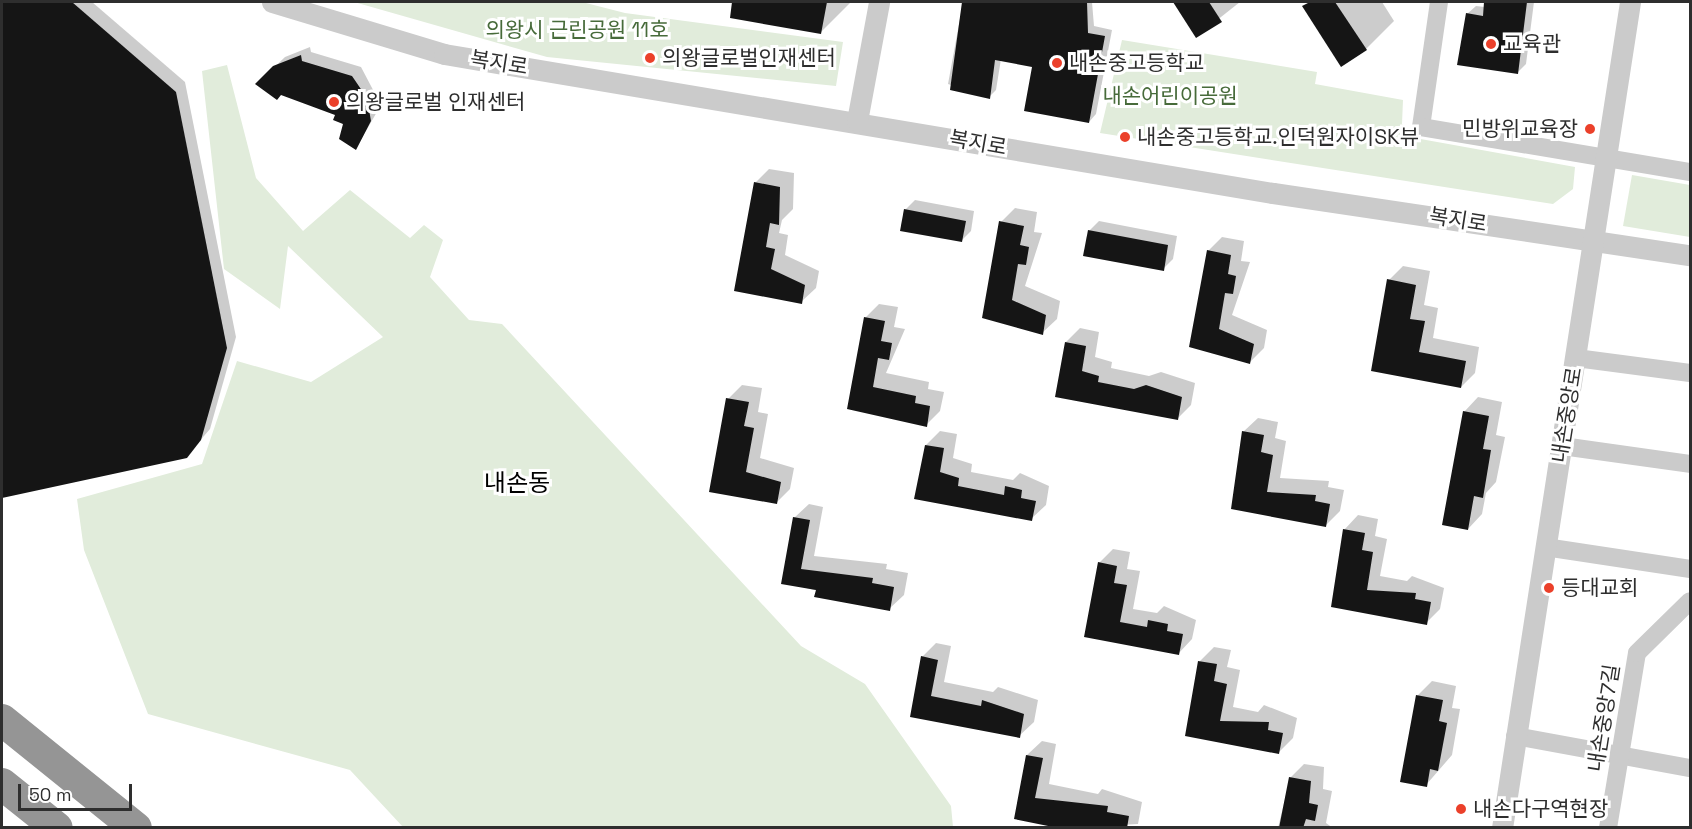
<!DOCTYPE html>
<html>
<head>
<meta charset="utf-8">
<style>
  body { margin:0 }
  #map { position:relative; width:1692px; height:829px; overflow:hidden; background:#fff; font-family:"Space Grotesk","Noto Sans KR",sans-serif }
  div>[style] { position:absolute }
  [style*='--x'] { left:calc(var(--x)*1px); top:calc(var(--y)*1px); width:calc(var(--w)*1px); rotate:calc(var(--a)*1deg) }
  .green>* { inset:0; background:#e1ecdb }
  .shadow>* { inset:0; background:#0003 }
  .building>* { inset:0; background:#151515 }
  .minor>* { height:18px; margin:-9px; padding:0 9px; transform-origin:9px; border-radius:9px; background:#cbcbcb }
  .tertiary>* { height:21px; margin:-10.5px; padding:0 10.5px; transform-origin:10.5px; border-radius:10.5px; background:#cbcbcb }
  .motorway>* { height:32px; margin:-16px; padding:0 16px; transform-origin:16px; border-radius:16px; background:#959595 }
  .dots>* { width:16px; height:16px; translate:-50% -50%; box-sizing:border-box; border:3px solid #fff; border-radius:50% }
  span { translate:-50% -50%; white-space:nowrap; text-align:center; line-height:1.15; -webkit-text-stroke:6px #fff; paint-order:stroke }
  .park-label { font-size:21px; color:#476b3a }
  .poi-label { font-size:21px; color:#2e2e2e }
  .left { translate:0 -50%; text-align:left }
  .right { translate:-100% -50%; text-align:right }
  .street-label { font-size:21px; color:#2e2e2e }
  .quarter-label { font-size:24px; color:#000 }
  .frame { position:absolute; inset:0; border:3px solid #2e2e2e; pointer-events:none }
  .scale { position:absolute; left:18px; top:784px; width:114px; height:27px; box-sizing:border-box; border:3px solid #2e2e2e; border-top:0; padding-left:8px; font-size:18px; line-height:21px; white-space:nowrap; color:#2e2e2e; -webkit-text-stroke:4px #fff; paint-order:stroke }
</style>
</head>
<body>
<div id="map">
  <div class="green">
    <i style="clip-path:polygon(354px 2px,582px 2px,625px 13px,843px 42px,836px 86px,547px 57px)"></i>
    <i style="clip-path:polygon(1122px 40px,1317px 72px,1315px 84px,1403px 100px,1402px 124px,1415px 138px,1575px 167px,1573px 189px,1553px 204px,1100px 133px)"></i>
    <i style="clip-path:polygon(227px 65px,256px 178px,303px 231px,350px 190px,410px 238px,424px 225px,443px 240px,430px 277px,469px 320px,502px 324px,801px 646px,865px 684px,951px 806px,953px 827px,403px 827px,350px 770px,148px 714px,84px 550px,77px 499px,202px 464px,237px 361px,311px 382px,383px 337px,288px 246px,280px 309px,224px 269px,202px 71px)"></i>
    <i style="clip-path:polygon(1632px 175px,1690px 185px,1690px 237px,1623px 226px)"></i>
  </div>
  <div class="shadow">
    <i style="clip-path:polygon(2px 2px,92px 2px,185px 82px,236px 337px,210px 429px,186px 457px,2px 491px)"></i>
    <i style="clip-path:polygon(734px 2px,851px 2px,821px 32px,732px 17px)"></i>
    <i style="clip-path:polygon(963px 2px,1092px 2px,1094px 26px,1112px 30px,1096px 114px,1089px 122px,1034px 65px,1001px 59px,996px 90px,989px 97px,948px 84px)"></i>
    <i style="clip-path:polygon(1175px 2px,1240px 2px,1197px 36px)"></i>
    <i style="clip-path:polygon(1309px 2px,1382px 2px,1394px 21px,1366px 49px,1304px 7px)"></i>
    <i style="clip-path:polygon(1486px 2px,1534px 2px,1526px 64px,1518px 72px,1467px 14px,1476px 6px,1485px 7px)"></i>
    <i style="clip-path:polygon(310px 47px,311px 52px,361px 67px,381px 105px,356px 148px,337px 114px,258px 83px,285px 57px)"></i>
    <i style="clip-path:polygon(769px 169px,794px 173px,793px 209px,782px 220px,779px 233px,788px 235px,785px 255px,819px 271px,816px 288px,801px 302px,736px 290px,755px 183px)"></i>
    <i style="clip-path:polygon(915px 200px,974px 211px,971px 231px,961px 241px,905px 210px)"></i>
    <i style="clip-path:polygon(1015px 208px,1037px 212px,1034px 232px,1042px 233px,1025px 286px,1060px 301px,1057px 319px,1042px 333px,983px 317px,1001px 222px)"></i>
    <i style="clip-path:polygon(1099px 221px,1177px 236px,1173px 259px,1163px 269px,1089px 231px)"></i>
    <i style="clip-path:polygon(1222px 237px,1244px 241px,1241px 261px,1250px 262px,1232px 315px,1267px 330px,1264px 348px,1250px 362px,1191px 346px,1208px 251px)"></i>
    <i style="clip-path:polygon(1403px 266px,1430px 271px,1424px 305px,1438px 308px,1433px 338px,1479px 347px,1475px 373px,1461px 387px,1372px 370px,1389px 280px)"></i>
    <i style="clip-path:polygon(879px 304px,898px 307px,894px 327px,905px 329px,886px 373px,929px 382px,928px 389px,944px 392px,940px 411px,926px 425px,848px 408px,865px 318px)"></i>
    <i style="clip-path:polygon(1080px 328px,1099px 332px,1095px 357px,1112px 362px,1111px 368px,1149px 376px,1161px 372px,1195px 383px,1191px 405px,1177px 419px,1056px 396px,1066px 342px)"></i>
    <i style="clip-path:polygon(742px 385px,762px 388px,758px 412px,768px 414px,760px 458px,794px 468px,790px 489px,776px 503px,711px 490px,728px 399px)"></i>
    <i style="clip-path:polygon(1478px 397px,1502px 402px,1496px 435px,1505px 437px,1496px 482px,1486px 493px,1482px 514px,1468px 529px,1464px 412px)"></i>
    <i style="clip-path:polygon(1258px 418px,1278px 422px,1275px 438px,1286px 441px,1280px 478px,1329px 481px,1328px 487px,1344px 490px,1340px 511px,1326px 525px,1232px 508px,1243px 432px)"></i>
    <i style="clip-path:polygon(940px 431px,957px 434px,953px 458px,972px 464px,971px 472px,1013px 480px,1020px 473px,1049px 486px,1046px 505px,1031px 519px,916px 498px,926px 445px)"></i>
    <i style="clip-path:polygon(809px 504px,823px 507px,814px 556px,887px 564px,886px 569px,908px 573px,904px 595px,889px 609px,783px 582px,794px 518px)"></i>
    <i style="clip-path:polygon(1358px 515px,1378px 519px,1375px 536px,1387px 539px,1380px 576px,1407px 581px,1412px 576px,1444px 588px,1440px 609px,1426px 623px,1333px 605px,1344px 530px)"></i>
    <i style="clip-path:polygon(1113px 549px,1130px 552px,1127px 569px,1140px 571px,1133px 609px,1157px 613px,1164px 606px,1196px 620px,1192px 639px,1178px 654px,1086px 636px,1099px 563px)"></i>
    <i style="clip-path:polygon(936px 643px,951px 646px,944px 682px,993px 692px,998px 687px,1038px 700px,1034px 722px,1019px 736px,911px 716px,922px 657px)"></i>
    <i style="clip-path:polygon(1214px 647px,1231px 650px,1227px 667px,1240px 670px,1233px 707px,1258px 712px,1264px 705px,1297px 718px,1293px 738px,1279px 752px,1186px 735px,1200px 661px)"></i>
    <i style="clip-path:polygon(1432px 681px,1456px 686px,1452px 708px,1460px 709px,1452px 755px,1426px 785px,1418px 695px)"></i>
    <i style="clip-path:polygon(1042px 741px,1056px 744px,1049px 784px,1098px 794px,1102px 789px,1142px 802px,1138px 824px,1066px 828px,1016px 818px,1027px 755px)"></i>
    <i style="clip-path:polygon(1304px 764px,1324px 767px,1323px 789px,1332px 791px,1326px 823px,1333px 828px,1278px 828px,1290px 778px)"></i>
  </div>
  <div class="building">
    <i style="clip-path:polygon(2px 2px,72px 2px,176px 92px,227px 348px,201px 440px,187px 458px,2px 498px)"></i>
    <i style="clip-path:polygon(732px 2px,827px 2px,821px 34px,730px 18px)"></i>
    <i style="clip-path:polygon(962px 2px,1087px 2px,1088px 33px,1105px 36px,1089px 123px,1024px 111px,1032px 67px,995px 60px,990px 99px,950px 90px)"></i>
    <i style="clip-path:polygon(1173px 2px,1209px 2px,1222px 22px,1196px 38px)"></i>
    <i style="clip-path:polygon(1310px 2px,1335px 2px,1367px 50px,1341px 67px,1302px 6px)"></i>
    <i style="clip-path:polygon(1484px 2px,1527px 2px,1518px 74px,1457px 65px,1466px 13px,1483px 16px)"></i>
    <i style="clip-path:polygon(301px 55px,302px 61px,352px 76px,367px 98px,371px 121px,356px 150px,339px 139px,343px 124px,333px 120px,335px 115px,281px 95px,277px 100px,255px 84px,273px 66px)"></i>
    <i style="clip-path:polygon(754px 182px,780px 187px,779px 225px,770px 223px,766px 247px,775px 249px,771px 269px,805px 285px,802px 304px,734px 291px)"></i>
    <i style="clip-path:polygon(904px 209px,966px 221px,962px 242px,900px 231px)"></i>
    <i style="clip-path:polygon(999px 221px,1024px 226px,1020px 245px,1029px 247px,1026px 265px,1018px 264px,1012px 300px,1046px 315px,1043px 335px,982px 318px)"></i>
    <i style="clip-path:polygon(1088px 230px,1168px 245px,1164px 271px,1083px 256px)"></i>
    <i style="clip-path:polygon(1207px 250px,1231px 255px,1228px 274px,1236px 276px,1233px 294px,1225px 293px,1219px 329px,1254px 344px,1250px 364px,1189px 347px)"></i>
    <i style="clip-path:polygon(1387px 279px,1416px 285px,1410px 319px,1425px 321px,1419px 352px,1466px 361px,1461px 388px,1371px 371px)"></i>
    <i style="clip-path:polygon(864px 317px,885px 321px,881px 341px,892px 343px,889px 360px,878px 358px,873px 387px,916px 396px,915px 403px,930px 406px,927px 427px,847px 409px)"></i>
    <i style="clip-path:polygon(1065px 342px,1086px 346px,1082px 371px,1099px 376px,1098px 382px,1134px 389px,1146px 385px,1182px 397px,1178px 420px,1055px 397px)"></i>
    <i style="clip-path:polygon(726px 398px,749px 402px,744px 426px,754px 428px,746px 472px,781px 482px,777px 504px,709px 492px)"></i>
    <i style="clip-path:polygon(1463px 411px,1489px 416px,1483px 449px,1491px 450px,1483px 498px,1474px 496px,1468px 530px,1442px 525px)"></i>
    <i style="clip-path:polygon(1242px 431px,1264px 435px,1261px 452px,1273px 455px,1267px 492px,1316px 495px,1315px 501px,1330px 504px,1326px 527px,1231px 509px)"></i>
    <i style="clip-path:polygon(925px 445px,944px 448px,940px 472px,959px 478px,958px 486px,1004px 495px,1005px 486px,1022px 490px,1021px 498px,1036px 501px,1032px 521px,914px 499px)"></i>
    <i style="clip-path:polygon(793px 517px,810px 520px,801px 569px,873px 578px,872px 583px,894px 587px,890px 611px,814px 597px,816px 590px,781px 584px)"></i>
    <i style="clip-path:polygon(1343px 529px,1365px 533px,1362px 550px,1373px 552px,1367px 590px,1416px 593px,1415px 599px,1431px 602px,1427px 625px,1331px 607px)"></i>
    <i style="clip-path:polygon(1098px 562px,1117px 566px,1114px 583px,1127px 585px,1120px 622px,1147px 627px,1148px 620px,1168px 624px,1167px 631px,1183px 634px,1179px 655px,1084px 637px)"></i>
    <i style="clip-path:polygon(921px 656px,938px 660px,931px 696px,981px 706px,982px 700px,1024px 714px,1020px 738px,910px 717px)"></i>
    <i style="clip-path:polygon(1198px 661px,1217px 664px,1214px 681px,1227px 684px,1220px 721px,1269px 722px,1268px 730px,1283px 733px,1279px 754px,1185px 736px)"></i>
    <i style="clip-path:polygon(1416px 695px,1443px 700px,1439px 721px,1447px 723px,1438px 771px,1430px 769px,1427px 787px,1400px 782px)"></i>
    <i style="clip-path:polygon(1026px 755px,1043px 758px,1035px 798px,1108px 806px,1107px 812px,1129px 816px,1127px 828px,1058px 828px,1014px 819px)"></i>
    <i style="clip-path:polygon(1289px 777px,1311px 781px,1309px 803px,1318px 805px,1315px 821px,1306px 819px,1303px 828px,1279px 828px)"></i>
  </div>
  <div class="minor">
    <i style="--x:1439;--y:2;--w:126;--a:98.2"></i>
    <i style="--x:1421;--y:127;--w:273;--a:9.5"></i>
    <i style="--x:1576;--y:358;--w:115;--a:7.5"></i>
    <i style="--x:1562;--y:446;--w:129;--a:8"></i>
    <i style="--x:1545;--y:547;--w:147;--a:8.6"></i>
    <i style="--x:1515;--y:736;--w:178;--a:10.4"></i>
    <i style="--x:1608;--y:828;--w:177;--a:-80.6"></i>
    <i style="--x:1637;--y:653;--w:74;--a:-44.5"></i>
  </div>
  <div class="tertiary">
    <i style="--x:272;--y:2;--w:180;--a:16.8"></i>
    <i style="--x:444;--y:54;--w:841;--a:9.52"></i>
    <i style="--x:1273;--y:193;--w:422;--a:8.5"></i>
    <i style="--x:857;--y:121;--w:121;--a:-79.5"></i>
    <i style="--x:1502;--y:828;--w:836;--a:-81.19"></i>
  </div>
  <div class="motorway">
    <i style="--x:2;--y:720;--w:172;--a:38.9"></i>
    <i style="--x:2;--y:784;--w:70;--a:38.7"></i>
  </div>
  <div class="dots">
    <i style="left:1491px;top:44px;background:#eb402a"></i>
    <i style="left:650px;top:58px;background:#eb402a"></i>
    <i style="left:1057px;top:63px;background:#eb402a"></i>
    <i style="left:334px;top:102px;background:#eb402a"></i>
    <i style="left:1590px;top:129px;background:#eb402a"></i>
    <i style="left:1125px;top:137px;background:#eb402a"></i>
    <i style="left:1549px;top:588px;background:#eb402a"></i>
    <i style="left:1461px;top:809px;background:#eb402a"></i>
  </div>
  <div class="park-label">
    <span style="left:577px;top:30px">의왕시 근린공원 11호</span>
    <span style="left:1170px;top:96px">내손어린이공원</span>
  </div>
  <div class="poi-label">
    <span class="left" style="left:1503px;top:44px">교육관</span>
    <span class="left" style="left:662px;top:58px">의왕글로벌인재센터</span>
    <span class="left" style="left:1069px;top:63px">내손중고등학교</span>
    <span class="left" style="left:346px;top:102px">의왕글로벌 인재센터</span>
    <span class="right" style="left:1578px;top:129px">민방위교육장</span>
    <span class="left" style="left:1137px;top:137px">내손중고등학교.인덕원자이SK뷰</span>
    <span class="left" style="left:1561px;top:588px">등대교회</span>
    <span class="left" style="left:1473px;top:809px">내손다구역현장</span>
  </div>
  <div class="street-label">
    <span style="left:499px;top:63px;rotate:9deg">복지로</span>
    <span style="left:978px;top:143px;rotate:10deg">복지로</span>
    <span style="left:1458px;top:220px;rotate:9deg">복지로</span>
    <span style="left:1567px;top:415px;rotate:-81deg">내손중앙로</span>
    <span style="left:1604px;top:718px;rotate:-81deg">내손중앙7길</span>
  </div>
  <div class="quarter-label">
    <span style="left:517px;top:483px">내손동</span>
  </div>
  <div class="frame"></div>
  <div class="scale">50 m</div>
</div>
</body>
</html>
